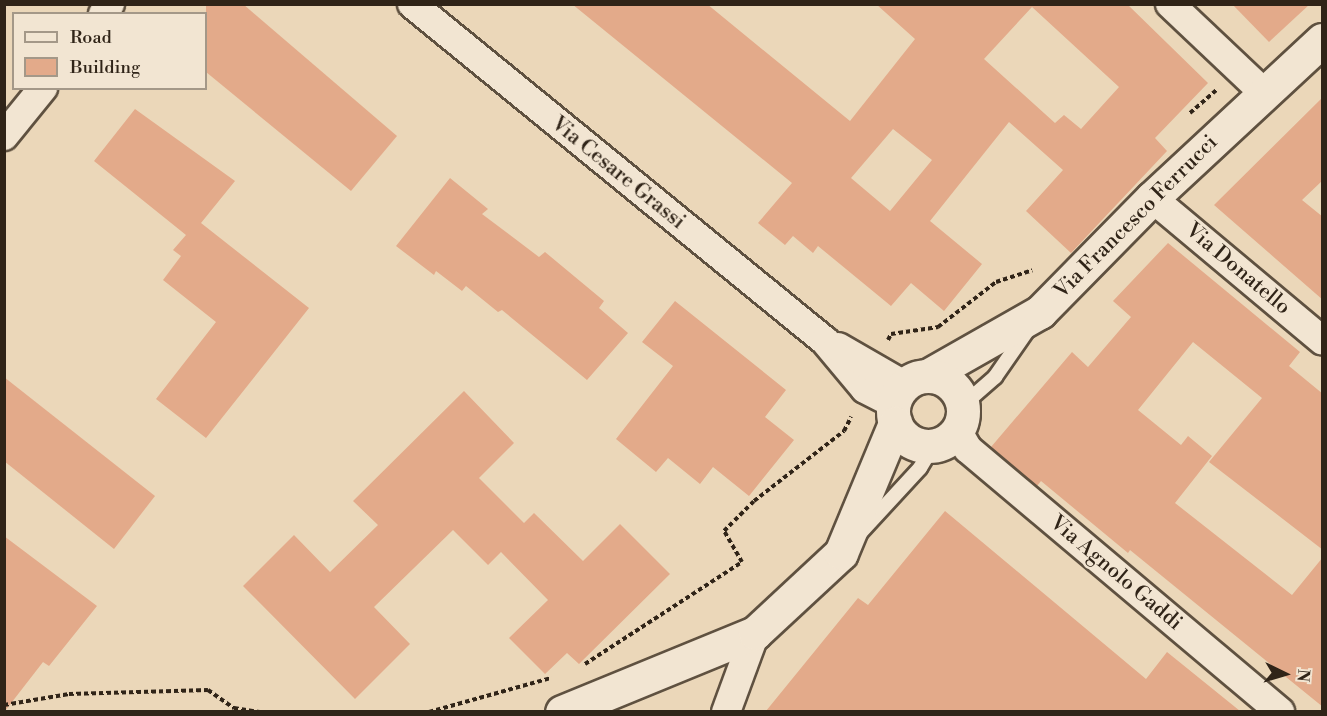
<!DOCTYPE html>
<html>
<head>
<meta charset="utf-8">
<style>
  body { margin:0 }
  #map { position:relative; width:1327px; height:716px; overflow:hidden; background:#ebd7b9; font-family:"Libre Bodoni",serif }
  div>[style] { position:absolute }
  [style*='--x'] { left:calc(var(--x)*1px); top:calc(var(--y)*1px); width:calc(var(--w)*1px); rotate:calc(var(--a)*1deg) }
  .building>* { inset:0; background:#e3aa8a }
  .path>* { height:4px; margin-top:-2px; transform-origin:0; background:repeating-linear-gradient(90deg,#302418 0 4.5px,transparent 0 7.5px) }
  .roads { filter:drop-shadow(2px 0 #5f5140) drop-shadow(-2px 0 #5f5140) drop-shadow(0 2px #5f5140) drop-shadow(0 -2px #5f5140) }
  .lane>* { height:14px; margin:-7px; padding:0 7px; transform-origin:7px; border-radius:7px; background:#f2e5d2 }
  .street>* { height:28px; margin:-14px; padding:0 14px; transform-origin:14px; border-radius:14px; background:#f2e5d2 }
  .secondary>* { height:33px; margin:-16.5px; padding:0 16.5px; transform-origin:16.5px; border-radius:16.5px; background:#f2e5d2 }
  .secondary>.ring { margin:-16.5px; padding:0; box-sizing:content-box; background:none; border:33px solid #f2e5d2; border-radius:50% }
  span { translate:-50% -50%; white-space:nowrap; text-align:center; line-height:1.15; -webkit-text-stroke:5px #f2e5d2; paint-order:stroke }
  .street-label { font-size:21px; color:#302418 }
  .frame { position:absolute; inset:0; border:6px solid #302418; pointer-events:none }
  .legend { position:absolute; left:12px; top:12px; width:195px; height:78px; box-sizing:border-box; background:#f2e5d2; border:2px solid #a49888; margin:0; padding:8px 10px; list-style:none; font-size:18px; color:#302418 }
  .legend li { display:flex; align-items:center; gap:12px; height:30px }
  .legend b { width:30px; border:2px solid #a49888 }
  .north { position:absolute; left:1255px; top:644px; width:60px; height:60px; -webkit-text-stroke:4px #f2e5d2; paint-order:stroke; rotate:95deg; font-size:16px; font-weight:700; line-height:24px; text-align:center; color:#302418 }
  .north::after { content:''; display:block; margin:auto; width:21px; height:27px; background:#302418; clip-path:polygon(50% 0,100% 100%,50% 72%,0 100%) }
</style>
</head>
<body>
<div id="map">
  <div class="building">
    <i style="clip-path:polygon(206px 4px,243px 4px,397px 136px,351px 191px,206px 72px)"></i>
    <i style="clip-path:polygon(evenodd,572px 4px,707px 4px,850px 121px,915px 39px,876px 4px,1127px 4px,1208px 83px,1155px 138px,1167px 151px,1071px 253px,1026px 211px,1063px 170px,1009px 122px,930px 221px,982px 264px,944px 311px,911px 283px,891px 306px,818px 246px,813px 253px,793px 236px,785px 245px,758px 223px,792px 183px,572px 4px,1032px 7px,1119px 87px,1081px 129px,1064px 115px,1055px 123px,984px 59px,1032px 7px,572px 4px,893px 129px,932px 160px,890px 211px,851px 178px,893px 129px)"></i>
    <i style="clip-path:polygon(1232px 4px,1310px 4px,1269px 42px)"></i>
    <i style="clip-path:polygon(1323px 97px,1323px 180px,1302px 200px,1323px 217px,1323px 300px,1214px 205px)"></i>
    <i style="clip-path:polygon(135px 109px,235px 181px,201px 223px,309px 308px,206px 438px,156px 399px,216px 322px,163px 280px,181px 256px,173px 250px,186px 235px,94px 161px)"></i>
    <i style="clip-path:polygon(450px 178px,488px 209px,482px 214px,539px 257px,545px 252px,604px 301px,599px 308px,628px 333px,587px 380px,502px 310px,498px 312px,466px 286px,462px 291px,436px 271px,434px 275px,396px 246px)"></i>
    <i style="clip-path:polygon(1168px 243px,1300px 352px,1289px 366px,1323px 394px,1323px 550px,1209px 462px,1262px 398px,1193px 342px,1138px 410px,1181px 445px,1188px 436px,1212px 456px,1175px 503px,1292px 595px,1323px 557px,1323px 707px,1130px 550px,1128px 553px,1041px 481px,1037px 486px,991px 447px,1072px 352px,1088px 367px,1131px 317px,1113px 301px)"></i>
    <i style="clip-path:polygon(675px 301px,786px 390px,765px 417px,794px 440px,749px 496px,713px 467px,700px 484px,668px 458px,656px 472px,616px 439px,673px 366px,642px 342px)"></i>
    <i style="clip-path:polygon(4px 377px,155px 496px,114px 549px,4px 461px)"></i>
    <i style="clip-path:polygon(464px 391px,514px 443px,479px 478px,524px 523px,534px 513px,583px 561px,620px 524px,670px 574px,579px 664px,567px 653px,545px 674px,509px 638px,548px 600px,501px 552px,488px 565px,453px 530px,374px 607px,410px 644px,355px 699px,243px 586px,294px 535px,330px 572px,378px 525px,353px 501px)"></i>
    <i style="clip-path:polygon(945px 511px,1146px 679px,1167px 652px,1240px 711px,766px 711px,858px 598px,868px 605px)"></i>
    <i style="clip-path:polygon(4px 536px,97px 606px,49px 666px,43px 662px,5px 711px)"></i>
  </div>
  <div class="path">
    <i style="--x:1190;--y:113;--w:35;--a:-41"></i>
    <i style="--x:888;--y:340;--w:7;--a:-63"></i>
    <i style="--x:891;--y:334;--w:48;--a:-8.5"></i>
    <i style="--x:938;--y:327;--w:73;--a:-37.8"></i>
    <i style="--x:996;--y:282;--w:38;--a:-18"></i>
    <i style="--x:585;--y:664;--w:187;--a:-33"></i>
    <i style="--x:742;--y:562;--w:36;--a:-120"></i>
    <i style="--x:724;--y:531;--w:42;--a:-45"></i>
    <i style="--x:754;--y:501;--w:114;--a:-37.9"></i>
    <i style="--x:844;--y:431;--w:16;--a:-63"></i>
    <i style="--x:4;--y:705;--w:66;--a:-9.6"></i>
    <i style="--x:69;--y:694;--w:139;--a:-1.6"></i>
    <i style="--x:208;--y:690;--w:32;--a:35"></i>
    <i style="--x:234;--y:708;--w:26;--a:9"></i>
    <i style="--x:429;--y:712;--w:127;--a:-15.6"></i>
  </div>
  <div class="roads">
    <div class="lane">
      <i style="--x:963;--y:405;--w:43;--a:-41.2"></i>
      <i style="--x:995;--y:377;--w:60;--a:-55.2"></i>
      <i style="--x:861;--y:532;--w:87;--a:-47.3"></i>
      <i style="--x:920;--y:468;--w:26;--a:-59"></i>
    </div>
    <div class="street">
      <i style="--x:412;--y:4;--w:533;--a:39.21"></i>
      <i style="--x:825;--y:341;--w:62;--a:50.2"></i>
      <i style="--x:865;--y:389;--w:33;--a:27"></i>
      <i style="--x:1170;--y:4;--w:129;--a:43.4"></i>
      <i style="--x:103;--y:14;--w:12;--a:-55"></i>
      <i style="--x:4;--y:136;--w:62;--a:-50.9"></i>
      <i style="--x:1152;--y:198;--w:222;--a:39.9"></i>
      <i style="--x:838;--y:347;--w:76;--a:29.9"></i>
      <i style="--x:957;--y:430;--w:22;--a:60"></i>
      <i style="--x:968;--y:449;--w:408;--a:40.1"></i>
      <i style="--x:726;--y:712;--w:84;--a:-69.8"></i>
    </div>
    <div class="secondary">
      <i style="--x:929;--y:375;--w:128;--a:-29.6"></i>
      <i style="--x:1040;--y:312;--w:160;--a:-45.5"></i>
      <i style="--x:1152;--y:198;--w:232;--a:-42.9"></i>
      <i class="ring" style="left:893px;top:376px;width:37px;height:37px"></i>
      <i style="--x:562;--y:712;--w:209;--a:-22.3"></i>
      <i style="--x:755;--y:633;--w:117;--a:-42.9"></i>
      <i style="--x:841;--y:553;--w:141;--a:-67.4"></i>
    </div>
  </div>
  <div class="street-label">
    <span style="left:618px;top:173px;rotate:39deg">Via Cesare Grassi</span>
    <span style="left:1136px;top:217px;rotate:-45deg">Via Francesco Ferrucci</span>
    <span style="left:1238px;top:269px;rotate:40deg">Via Donatello</span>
    <span style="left:1116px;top:573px;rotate:40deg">Via Agnolo Gaddi</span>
  </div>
  <div class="frame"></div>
  <ul class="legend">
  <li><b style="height:8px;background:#f2e5d2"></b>Road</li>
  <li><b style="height:16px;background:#e3aa8a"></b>Building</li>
  </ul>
  <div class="north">N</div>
</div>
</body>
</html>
